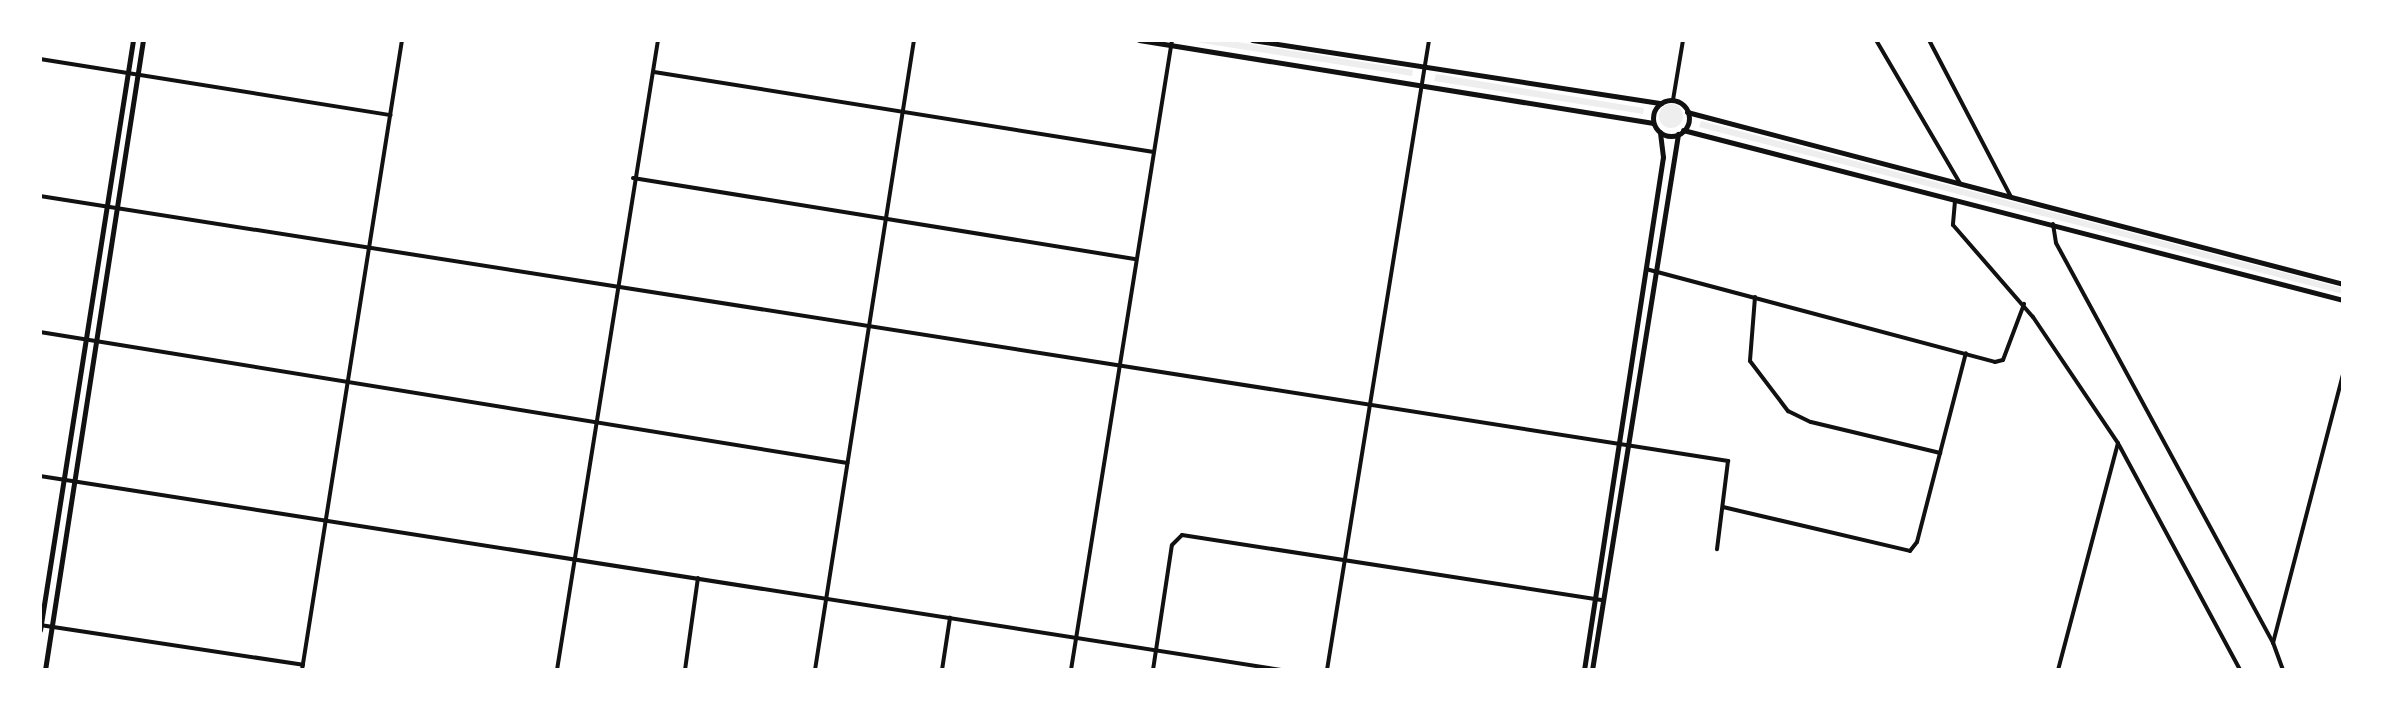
<!DOCTYPE html>
<html>
<head>
<meta charset="utf-8">
<style>
  body { margin:0 }
  #map { position:relative; width:2383px; height:710px; overflow:hidden; background:#fff; font-family:"Noto Sans",sans-serif }
  div>[style] { position:absolute }
  [style*='--x'] { left:calc(var(--x)*1px); top:calc(var(--y)*1px); width:calc(var(--w)*1px); rotate:calc(var(--a)*1deg) }
  .green>* { inset:0; background:#eee }
  .round { border-radius:50% }
  .minor>* { height:4px; margin:-2px; padding:0 2px; transform-origin:2px; border-radius:2px; background:#111 }
  .tertiary>* { height:5px; margin:-2.5px; padding:0 2.5px; transform-origin:2.5px; border-radius:2.5px; background:#111 }
  .tertiary>.ring { margin:-2.5px; padding:0; box-sizing:content-box; background:none; border:5px solid #111; border-radius:50% }
  span { translate:-50% -50%; white-space:nowrap; text-align:center; line-height:1.15; -webkit-text-stroke:6px #fff; paint-order:stroke }
  .frame { position:absolute; inset:0; border:42px solid #fff; pointer-events:none }
</style>
</head>
<body>
<div id="map">
  <div class="green">
    <i style="clip-path:polygon(1183px 40px,1225px 40px,1413px 70px,1412px 76px)"></i>
    <i style="clip-path:polygon(1436px 74px,1644px 108px,1643px 114px,1434px 81px)"></i>
    <i class="round" style="left:1659px;top:104px;width:24px;height:24px"></i>
    <i style="clip-path:polygon(1701px 121px,2343px 288px,2343px 294px,1699px 127px)"></i>
  </div>
  <div class="minor">
    <i style="--x:1876;--y:40;--w:166;--a:59.6"></i>
    <i style="--x:1929;--y:40;--w:177;--a:62.4"></i>
    <i style="--x:40;--y:59;--w:355;--a:9.1"></i>
    <i style="--x:654;--y:72;--w:506;--a:9.09"></i>
    <i style="--x:1673;--y:100;--w:61;--a:-80.5"></i>
    <i style="--x:633;--y:178;--w:508;--a:9.17"></i>
    <i style="--x:40;--y:196;--w:1709;--a:8.92"></i>
    <i style="--x:1728;--y:461;--w:89;--a:97.1"></i>
    <i style="--x:1955;--y:201;--w:24;--a:95"></i>
    <i style="--x:1953;--y:225;--w:122;--a:49"></i>
    <i style="--x:2033;--y:317;--w:152;--a:56"></i>
    <i style="--x:2118;--y:443;--w:235;--a:104.8"></i>
    <i style="--x:2053;--y:224;--w:19;--a:81"></i>
    <i style="--x:2056;--y:243;--w:455;--a:61.5"></i>
    <i style="--x:1646;--y:269;--w:361;--a:14.9"></i>
    <i style="--x:1995;--y:362;--w:8;--a:-14"></i>
    <i style="--x:2003;--y:360;--w:60;--a:-69.4"></i>
    <i style="--x:1755;--y:297;--w:64;--a:94.5"></i>
    <i style="--x:1750;--y:361;--w:63;--a:52.8"></i>
    <i style="--x:1788;--y:411;--w:25;--a:26"></i>
    <i style="--x:1811;--y:422;--w:133;--a:13.5"></i>
    <i style="--x:40;--y:332;--w:818;--a:9.22"></i>
    <i style="--x:2119;--y:445;--w:255;--a:61.7"></i>
    <i style="--x:40;--y:476;--w:1256;--a:8.88"></i>
    <i style="--x:1723;--y:507;--w:192;--a:13.2"></i>
    <i style="--x:1910;--y:551;--w:11;--a:-52"></i>
    <i style="--x:1917;--y:542;--w:195;--a:-75.5"></i>
    <i style="--x:40;--y:625;--w:266;--a:8.6"></i>
    <i style="--x:302;--y:670;--w:638;--a:-80.98"></i>
    <i style="--x:557;--y:670;--w:638;--a:-80.89"></i>
    <i style="--x:685;--y:670;--w:93;--a:-82"></i>
    <i style="--x:815;--y:670;--w:638;--a:-81.07"></i>
    <i style="--x:942;--y:670;--w:53;--a:-81.3"></i>
    <i style="--x:1071;--y:670;--w:638;--a:-80.89"></i>
    <i style="--x:1153;--y:670;--w:126;--a:-81.4"></i>
    <i style="--x:1172;--y:545;--w:14;--a:-45"></i>
    <i style="--x:1182;--y:535;--w:426;--a:8.8"></i>
    <i style="--x:1327;--y:670;--w:638;--a:-80.8"></i>
    <i style="--x:2283;--y:670;--w:29;--a:-110"></i>
    <i style="--x:2273;--y:643;--w:277;--a:-75.4"></i>
  </div>
  <div class="tertiary">
    <i style="--x:1139;--y:40;--w:521;--a:9.17"></i>
    <i style="--x:1252;--y:40;--w:414;--a:8.8"></i>
    <i class="ring" style="left:1653px;top:100px;width:31px;height:31px"></i>
    <i style="--x:1687;--y:112;--w:678;--a:14.69"></i>
    <i style="--x:1683;--y:130;--w:682;--a:14.44"></i>
    <i style="--x:40;--y:630;--w:597;--a:-81.04"></i>
    <i style="--x:45;--y:670;--w:638;--a:-81.16"></i>
    <i style="--x:1584;--y:670;--w:519;--a:-81.25"></i>
    <i style="--x:1663;--y:157;--w:25;--a:-97"></i>
    <i style="--x:1592;--y:670;--w:543;--a:-80.88"></i>
  </div>
  <div class="frame"></div>
</div>
</body>
</html>
